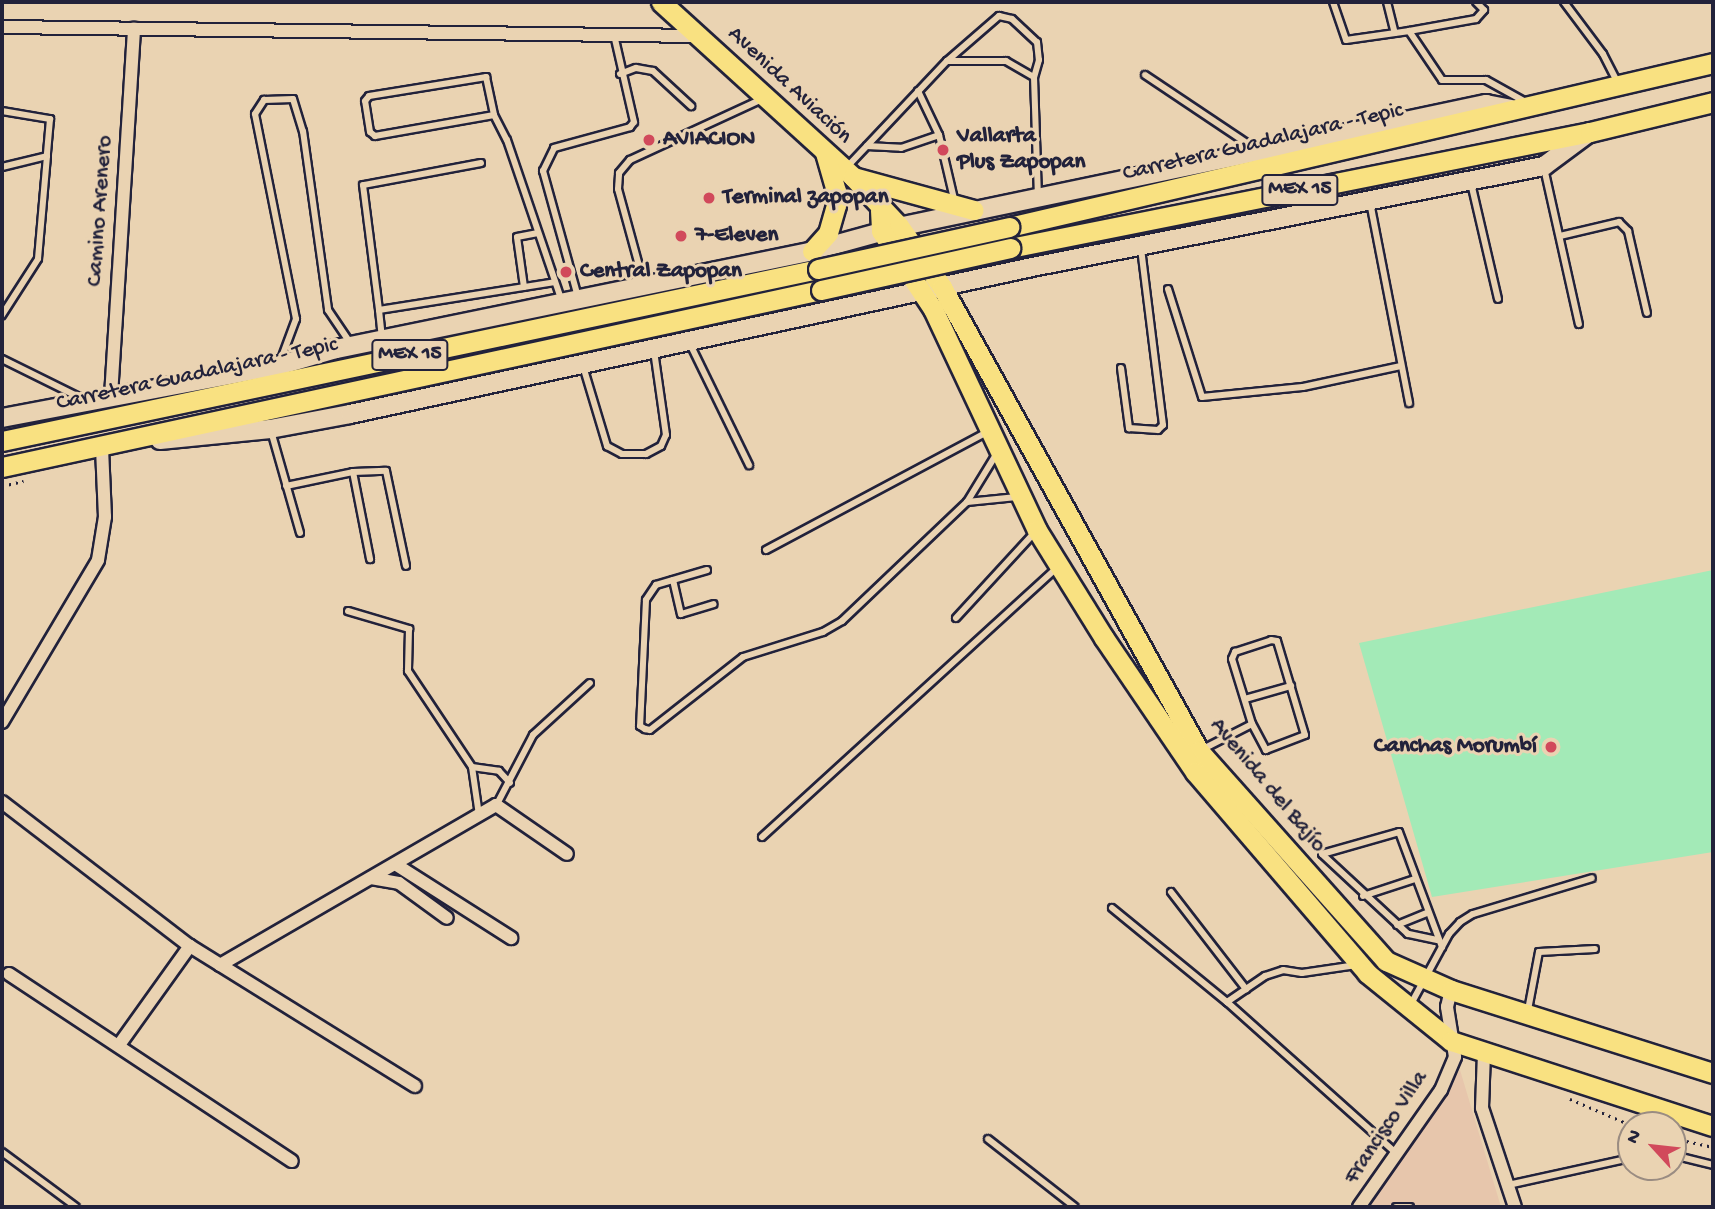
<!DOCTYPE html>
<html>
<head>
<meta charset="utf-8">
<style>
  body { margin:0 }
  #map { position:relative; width:1715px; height:1209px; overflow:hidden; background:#ead3b2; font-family:"Gochi Hand",sans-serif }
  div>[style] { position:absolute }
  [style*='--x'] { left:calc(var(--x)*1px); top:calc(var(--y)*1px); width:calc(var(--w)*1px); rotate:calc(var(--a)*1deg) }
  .built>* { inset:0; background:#e7c6ac }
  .green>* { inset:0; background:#a3eab7 }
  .path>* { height:2.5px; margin-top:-1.25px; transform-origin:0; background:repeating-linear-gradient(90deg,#22223b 0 2px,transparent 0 7px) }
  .roads { filter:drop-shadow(2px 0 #22223b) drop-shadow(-2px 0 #22223b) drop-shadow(0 2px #22223b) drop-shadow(0 -2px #22223b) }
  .service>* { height:6px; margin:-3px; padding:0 3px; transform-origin:3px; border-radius:3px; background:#ead3b2 }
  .minor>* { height:12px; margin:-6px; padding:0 6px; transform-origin:6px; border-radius:6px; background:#ead3b2 }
  .secondary>* { height:18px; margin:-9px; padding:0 9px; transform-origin:9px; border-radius:9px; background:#ead3b2 }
  .primary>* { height:19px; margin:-9.5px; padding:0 9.5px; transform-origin:9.5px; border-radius:9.5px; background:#f9e181 }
  .trunk>* { height:19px; margin:-9.5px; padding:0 9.5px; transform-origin:9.5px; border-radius:9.5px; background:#f9e181 }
  .bridges { filter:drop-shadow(2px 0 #22223b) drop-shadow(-2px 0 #22223b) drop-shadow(0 2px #22223b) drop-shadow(0 -2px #22223b) }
  .trunk-bridge>* { height:19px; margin:-9.5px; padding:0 9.5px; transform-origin:9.5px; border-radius:9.5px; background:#f9e181 }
  .dots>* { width:19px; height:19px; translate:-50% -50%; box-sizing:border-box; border:4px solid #ead3b2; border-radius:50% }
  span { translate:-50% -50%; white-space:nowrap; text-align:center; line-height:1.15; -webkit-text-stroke:6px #ead3b2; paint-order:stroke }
  .shield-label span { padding:2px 5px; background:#ead3b2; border:2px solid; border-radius:5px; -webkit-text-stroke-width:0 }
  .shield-label { font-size:21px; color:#22223b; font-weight:700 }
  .street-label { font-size:23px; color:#22223b }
  .poi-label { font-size:23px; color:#22223b; font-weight:700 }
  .left { translate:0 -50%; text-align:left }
  .right { translate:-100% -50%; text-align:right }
  .frame { position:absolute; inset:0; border:4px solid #22223b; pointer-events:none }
  .north { position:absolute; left:1617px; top:1111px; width:70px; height:70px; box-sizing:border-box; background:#ead3b2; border:2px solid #9a8c82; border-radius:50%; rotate:297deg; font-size:19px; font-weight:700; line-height:28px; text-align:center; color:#22223b }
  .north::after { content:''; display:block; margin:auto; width:24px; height:32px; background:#d1495b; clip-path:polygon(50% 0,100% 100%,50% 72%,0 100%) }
</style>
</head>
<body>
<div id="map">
  <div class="built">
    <i style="clip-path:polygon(1460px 1070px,1501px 1207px,1360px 1207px,1364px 1199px)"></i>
  </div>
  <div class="green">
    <i style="clip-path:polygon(1713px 570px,1713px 852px,1432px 897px,1359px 643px)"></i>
  </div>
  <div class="path">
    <i style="--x:2;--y:486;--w:22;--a:-13"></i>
    <i style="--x:1570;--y:1099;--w:66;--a:23.1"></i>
    <i style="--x:1673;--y:1138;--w:41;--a:12.7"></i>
  </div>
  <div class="roads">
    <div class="service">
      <i style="--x:1333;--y:2;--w:40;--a:71.1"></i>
      <i style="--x:1346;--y:40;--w:64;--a:-8.1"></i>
      <i style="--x:1409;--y:31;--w:59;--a:56"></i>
      <i style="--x:1442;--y:80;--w:44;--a:0"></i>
      <i style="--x:1486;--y:80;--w:43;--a:28.9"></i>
      <i style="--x:1387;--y:2;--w:32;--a:76"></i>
      <i style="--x:1564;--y:2;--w:65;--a:53.1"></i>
      <i style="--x:1603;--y:54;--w:30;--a:63"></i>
      <i style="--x:1409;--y:31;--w:68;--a:-10.2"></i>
      <i style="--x:1476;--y:19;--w:12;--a:-48"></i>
      <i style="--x:1484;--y:10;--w:11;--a:-135"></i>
      <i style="--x:947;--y:61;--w:69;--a:-40.9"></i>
      <i style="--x:999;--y:16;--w:13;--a:13"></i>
      <i style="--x:1012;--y:19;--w:34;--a:43"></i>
      <i style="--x:1037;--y:42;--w:18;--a:84"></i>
      <i style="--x:1039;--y:60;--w:18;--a:106"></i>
      <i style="--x:620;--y:74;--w:17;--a:-21"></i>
      <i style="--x:636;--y:68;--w:17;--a:10"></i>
      <i style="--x:653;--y:71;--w:52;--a:42.6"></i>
      <i style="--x:1145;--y:75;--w:131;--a:33.8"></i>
      <i style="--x:918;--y:91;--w:49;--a:64.5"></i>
      <i style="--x:2;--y:111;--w:49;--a:9.5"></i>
      <i style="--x:50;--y:119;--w:37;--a:95"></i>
      <i style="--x:494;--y:115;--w:121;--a:170"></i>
      <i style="--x:375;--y:136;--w:6;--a:-141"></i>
      <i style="--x:370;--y:132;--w:31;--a:-99"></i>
      <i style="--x:365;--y:101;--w:6;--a:-51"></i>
      <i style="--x:369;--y:96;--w:119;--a:-9.2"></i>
      <i style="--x:486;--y:77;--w:39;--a:78"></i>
      <i style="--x:494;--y:115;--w:28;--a:63"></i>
      <i style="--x:507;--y:140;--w:168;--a:71.2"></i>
      <i style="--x:867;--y:146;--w:34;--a:3"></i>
      <i style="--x:901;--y:148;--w:40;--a:-18.9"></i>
      <i style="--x:939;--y:135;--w:70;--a:76.8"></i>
      <i style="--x:481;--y:163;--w:120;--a:169.4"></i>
      <i style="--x:363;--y:185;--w:126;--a:82.7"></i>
      <i style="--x:379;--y:310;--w:178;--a:-9"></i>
      <i style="--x:2;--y:167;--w:46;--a:-13.7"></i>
      <i style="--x:47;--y:156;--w:103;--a:95"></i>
      <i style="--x:38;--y:259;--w:67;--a:122.7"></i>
      <i style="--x:846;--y:168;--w:147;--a:-46.7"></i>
      <i style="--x:947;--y:61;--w:59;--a:0"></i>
      <i style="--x:1006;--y:61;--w:32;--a:30"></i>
      <i style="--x:1034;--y:77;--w:118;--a:88.1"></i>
      <i style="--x:1544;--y:168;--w:160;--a:77.4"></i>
      <i style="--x:1471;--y:183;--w:119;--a:76.9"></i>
      <i style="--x:1370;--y:202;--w:205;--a:79"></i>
      <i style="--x:1560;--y:236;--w:61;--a:-13.3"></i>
      <i style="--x:1619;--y:222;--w:13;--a:45"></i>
      <i style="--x:1628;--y:231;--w:84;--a:77"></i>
      <i style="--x:644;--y:284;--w:98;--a:-105.3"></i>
      <i style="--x:618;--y:189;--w:16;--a:-86"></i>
      <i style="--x:619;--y:173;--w:17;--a:-50"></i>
      <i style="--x:630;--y:160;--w:145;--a:-24.8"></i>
      <i style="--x:524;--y:287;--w:50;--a:-98"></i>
      <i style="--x:517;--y:237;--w:20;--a:-11"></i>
      <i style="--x:1168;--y:289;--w:113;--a:72.5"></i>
      <i style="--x:1202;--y:397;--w:101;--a:-5.7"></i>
      <i style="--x:1303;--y:387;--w:100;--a:-12.1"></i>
      <i style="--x:578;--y:297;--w:131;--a:-105.5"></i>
      <i style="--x:543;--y:171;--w:25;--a:-64"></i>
      <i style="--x:554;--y:148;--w:79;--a:-15.4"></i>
      <i style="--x:630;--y:127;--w:6;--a:-51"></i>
      <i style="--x:634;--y:122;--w:89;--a:-102.9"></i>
      <i style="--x:379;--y:310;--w:29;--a:84"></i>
      <i style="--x:690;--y:344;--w:135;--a:64"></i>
      <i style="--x:2;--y:359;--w:88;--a:26.3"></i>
      <i style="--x:280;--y:362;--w:46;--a:-69.6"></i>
      <i style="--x:296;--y:319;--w:209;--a:-101.3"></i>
      <i style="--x:255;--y:114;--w:17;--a:-57"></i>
      <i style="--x:264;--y:100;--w:29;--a:-2"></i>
      <i style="--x:293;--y:99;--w:34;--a:73"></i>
      <i style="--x:303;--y:131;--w:181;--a:82"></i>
      <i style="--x:328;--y:310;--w:41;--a:55.9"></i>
      <i style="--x:583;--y:366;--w:84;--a:73.3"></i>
      <i style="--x:607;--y:446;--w:17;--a:28"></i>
      <i style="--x:622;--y:454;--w:24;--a:0"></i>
      <i style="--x:646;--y:454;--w:17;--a:-28"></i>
      <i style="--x:661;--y:446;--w:12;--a:-66"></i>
      <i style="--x:666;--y:435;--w:85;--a:-98.1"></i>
      <i style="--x:1121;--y:368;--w:61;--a:82.4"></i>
      <i style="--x:1129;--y:428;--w:29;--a:4"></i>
      <i style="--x:1158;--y:430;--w:7;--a:-45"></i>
      <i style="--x:1163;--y:425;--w:178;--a:-97.1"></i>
      <i style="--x:271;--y:431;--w:106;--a:74.1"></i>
      <i style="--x:353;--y:472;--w:33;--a:-2"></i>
      <i style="--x:386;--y:471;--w:97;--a:78.1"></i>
      <i style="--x:286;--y:486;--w:68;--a:-11.8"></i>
      <i style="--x:353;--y:472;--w:89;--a:78.9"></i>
      <i style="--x:967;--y:502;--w:50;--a:-5.7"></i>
      <i style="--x:766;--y:550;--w:251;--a:-28.1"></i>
      <i style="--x:707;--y:570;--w:53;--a:163.6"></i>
      <i style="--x:656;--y:585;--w:18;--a:124"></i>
      <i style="--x:646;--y:600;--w:126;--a:92.7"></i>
      <i style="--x:640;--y:726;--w:6;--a:31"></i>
      <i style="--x:645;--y:729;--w:5;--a:11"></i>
      <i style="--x:650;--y:730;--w:118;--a:-38.1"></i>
      <i style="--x:743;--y:657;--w:84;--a:-17.4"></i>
      <i style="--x:823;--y:632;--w:22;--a:-30"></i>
      <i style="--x:842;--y:621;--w:173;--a:-43.6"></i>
      <i style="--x:967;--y:502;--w:57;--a:-58.5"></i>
      <i style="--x:673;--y:580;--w:35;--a:77"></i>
      <i style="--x:681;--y:614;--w:34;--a:-17"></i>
      <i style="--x:348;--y:611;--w:64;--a:16.4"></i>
      <i style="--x:409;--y:629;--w:42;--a:91.4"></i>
      <i style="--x:408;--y:671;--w:115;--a:56.3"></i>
      <i style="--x:472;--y:767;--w:49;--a:81.7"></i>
      <i style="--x:956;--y:618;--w:117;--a:-47.4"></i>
      <i style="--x:1271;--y:640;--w:6;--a:9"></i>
      <i style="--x:1277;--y:641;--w:98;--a:73.4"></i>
      <i style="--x:1305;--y:735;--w:42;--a:159"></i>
      <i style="--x:1266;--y:750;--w:30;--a:-118"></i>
      <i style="--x:1252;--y:724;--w:68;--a:-107.1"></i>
      <i style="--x:1232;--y:659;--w:8;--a:-67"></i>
      <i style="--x:1235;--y:652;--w:38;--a:-18"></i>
      <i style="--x:1245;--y:699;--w:48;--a:-15.8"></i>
      <i style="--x:1201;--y:750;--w:57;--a:-27"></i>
      <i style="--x:472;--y:767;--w:27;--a:8"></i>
      <i style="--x:499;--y:771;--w:16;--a:47"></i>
      <i style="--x:497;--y:804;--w:78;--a:-62.4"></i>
      <i style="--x:533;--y:735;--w:77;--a:-42.4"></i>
      <i style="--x:762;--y:837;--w:401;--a:-42.4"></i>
      <i style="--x:1171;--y:892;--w:123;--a:52.3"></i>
      <i style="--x:1363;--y:896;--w:55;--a:-18.1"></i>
      <i style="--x:1112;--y:908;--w:149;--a:39.3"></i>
      <i style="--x:1227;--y:1002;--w:227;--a:41.8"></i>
      <i style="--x:1397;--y:925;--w:31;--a:-22"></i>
      <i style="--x:1437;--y:940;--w:30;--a:-168"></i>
      <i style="--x:1408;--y:934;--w:117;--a:-137.1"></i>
      <i style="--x:1322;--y:854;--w:80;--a:-15.9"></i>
      <i style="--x:1399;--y:832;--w:123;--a:69.5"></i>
      <i style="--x:1227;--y:1002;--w:46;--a:-34.4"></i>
      <i style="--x:1265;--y:976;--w:19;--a:-18"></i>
      <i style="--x:1283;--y:970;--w:19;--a:9"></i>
      <i style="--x:1302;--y:973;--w:55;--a:-8.4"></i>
      <i style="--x:1411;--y:1004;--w:80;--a:-61.5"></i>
      <i style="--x:1449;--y:934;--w:16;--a:-47"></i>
      <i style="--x:1460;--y:922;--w:15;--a:-32"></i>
      <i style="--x:1473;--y:914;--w:124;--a:-16.8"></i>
      <i style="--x:1528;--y:1010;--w:59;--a:-79.3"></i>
      <i style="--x:1539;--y:952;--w:56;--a:-3.1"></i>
      <i style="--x:988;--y:1139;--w:110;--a:38"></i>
      <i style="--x:2;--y:1152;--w:92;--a:36.6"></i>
      <i style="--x:1673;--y:1155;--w:41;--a:14"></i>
      <i style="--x:1508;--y:1185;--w:126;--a:-12.4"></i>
      <i style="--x:1396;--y:1207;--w:14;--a:0"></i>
    </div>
    <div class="minor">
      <i style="--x:2;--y:27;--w:698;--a:0.74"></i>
      <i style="--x:111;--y:396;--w:368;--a:-86.4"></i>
      <i style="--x:2;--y:722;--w:188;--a:-59.3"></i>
      <i style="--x:98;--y:560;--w:44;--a:-80.8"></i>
      <i style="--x:105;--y:517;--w:70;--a:-92.5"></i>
      <i style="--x:2;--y:802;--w:237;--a:37.5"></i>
      <i style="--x:190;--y:946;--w:265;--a:31.9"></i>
      <i style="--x:395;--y:864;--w:138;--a:32.5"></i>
      <i style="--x:371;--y:878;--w:28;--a:10"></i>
      <i style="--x:399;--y:883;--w:59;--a:36.1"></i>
      <i style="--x:220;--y:965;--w:319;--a:-30.1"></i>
      <i style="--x:496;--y:805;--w:86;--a:34.6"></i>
      <i style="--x:9;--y:974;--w:339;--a:33.5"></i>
      <i style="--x:119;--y:1045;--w:122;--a:-54.4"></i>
      <i style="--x:1484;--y:1053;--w:55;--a:92.1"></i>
      <i style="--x:1482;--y:1108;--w:104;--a:71.6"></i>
      <i style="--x:1359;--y:1207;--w:143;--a:-55"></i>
      <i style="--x:1441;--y:1090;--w:36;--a:-67"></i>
      <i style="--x:1455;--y:1057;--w:51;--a:-99.1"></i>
      <i style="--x:1447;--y:1007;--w:17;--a:-77"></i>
    </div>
    <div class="secondary">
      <i style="--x:2;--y:418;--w:280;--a:-10.7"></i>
      <i style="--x:277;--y:366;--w:61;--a:-16.1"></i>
      <i style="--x:336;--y:349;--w:486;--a:-11.6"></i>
      <i style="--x:812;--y:251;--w:94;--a:-15.4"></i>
      <i style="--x:903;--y:226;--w:596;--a:-11.82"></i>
      <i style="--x:1486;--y:104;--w:25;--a:11"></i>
      <i style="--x:160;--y:440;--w:111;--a:-5.7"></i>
      <i style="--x:270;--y:429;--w:81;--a:-10.6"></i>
      <i style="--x:350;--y:414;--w:698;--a:-12.16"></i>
      <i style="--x:1032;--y:267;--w:522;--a:-11.16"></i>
      <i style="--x:1544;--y:166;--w:57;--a:-36.5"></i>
    </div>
    <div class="primary">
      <i style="--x:661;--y:2;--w:260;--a:42.3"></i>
      <i style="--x:853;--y:177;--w:67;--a:46.8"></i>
      <i style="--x:899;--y:226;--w:75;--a:54.8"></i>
      <i style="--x:942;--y:287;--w:530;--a:61.02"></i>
      <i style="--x:1199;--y:751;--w:281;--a:48.3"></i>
      <i style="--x:1386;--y:961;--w:71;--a:24"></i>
      <i style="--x:1451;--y:990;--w:275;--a:17.6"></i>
      <i style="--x:853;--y:177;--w:125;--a:15.3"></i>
      <i style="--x:880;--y:210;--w:21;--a:87"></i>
      <i style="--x:881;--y:231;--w:94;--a:56.3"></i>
      <i style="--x:933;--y:309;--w:244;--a:64.8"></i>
      <i style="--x:1037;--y:530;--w:127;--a:58.2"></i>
      <i style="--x:1104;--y:638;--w:162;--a:55.8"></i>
      <i style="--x:1195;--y:772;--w:265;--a:49.4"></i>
      <i style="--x:1367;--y:973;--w:108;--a:39"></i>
      <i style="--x:1451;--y:1041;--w:275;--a:18"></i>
      <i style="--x:812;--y:251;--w:24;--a:-48"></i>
      <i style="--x:828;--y:233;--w:29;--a:-74"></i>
      <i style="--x:836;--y:205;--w:14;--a:-90"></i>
      <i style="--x:836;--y:191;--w:40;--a:-106"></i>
    </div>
    <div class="trunk">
      <i style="--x:1009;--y:227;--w:723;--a:-13.11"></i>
      <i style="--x:1010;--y:248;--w:591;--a:-11.31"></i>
      <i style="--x:1590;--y:132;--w:127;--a:-13.7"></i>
      <i style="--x:2;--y:441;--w:834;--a:-11.9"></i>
      <i style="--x:2;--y:467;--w:838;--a:-12.2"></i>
    </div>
  </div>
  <div class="bridges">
    <div class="trunk-bridge">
      <i style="--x:818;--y:269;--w:196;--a:-12.4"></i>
      <i style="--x:821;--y:290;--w:194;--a:-12.5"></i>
    </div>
  </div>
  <div class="dots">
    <i style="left:649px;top:140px;background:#d1495b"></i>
    <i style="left:943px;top:150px;background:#d1495b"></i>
    <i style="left:709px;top:198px;background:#d1495b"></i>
    <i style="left:681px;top:236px;background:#d1495b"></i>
    <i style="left:566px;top:272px;background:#d1495b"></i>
    <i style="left:1551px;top:747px;background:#d1495b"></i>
  </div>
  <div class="shield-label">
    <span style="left:1300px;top:190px">MEX 15</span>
    <span style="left:410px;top:355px">MEX 15</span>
  </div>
  <div class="street-label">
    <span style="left:789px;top:86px;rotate:43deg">Avenida Aviación</span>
    <span style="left:1263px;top:143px;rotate:-13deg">Carretera Guadalajara - Tepic</span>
    <span style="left:101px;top:211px;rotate:-86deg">Camino Arenero</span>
    <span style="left:197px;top:375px;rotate:-12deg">Carretera Guadalajara - Tepic</span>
    <span style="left:1267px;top:786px;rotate:50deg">Avenida del Bajío</span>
    <span style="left:1387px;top:1128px;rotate:-56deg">Francisco Villa</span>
  </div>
  <div class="poi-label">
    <span class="left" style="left:957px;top:150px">Vallarta<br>Plus Zapopan</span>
    <span class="left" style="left:663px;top:140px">AVIACION</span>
    <span class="left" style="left:723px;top:198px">Terminal zapopan</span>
    <span class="left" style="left:695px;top:236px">7-Eleven</span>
    <span class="left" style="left:580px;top:272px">Central Zapopan</span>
    <span class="right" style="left:1537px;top:747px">Canchas Morumbí</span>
  </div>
  <div class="frame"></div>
  <div class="north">N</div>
</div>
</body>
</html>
